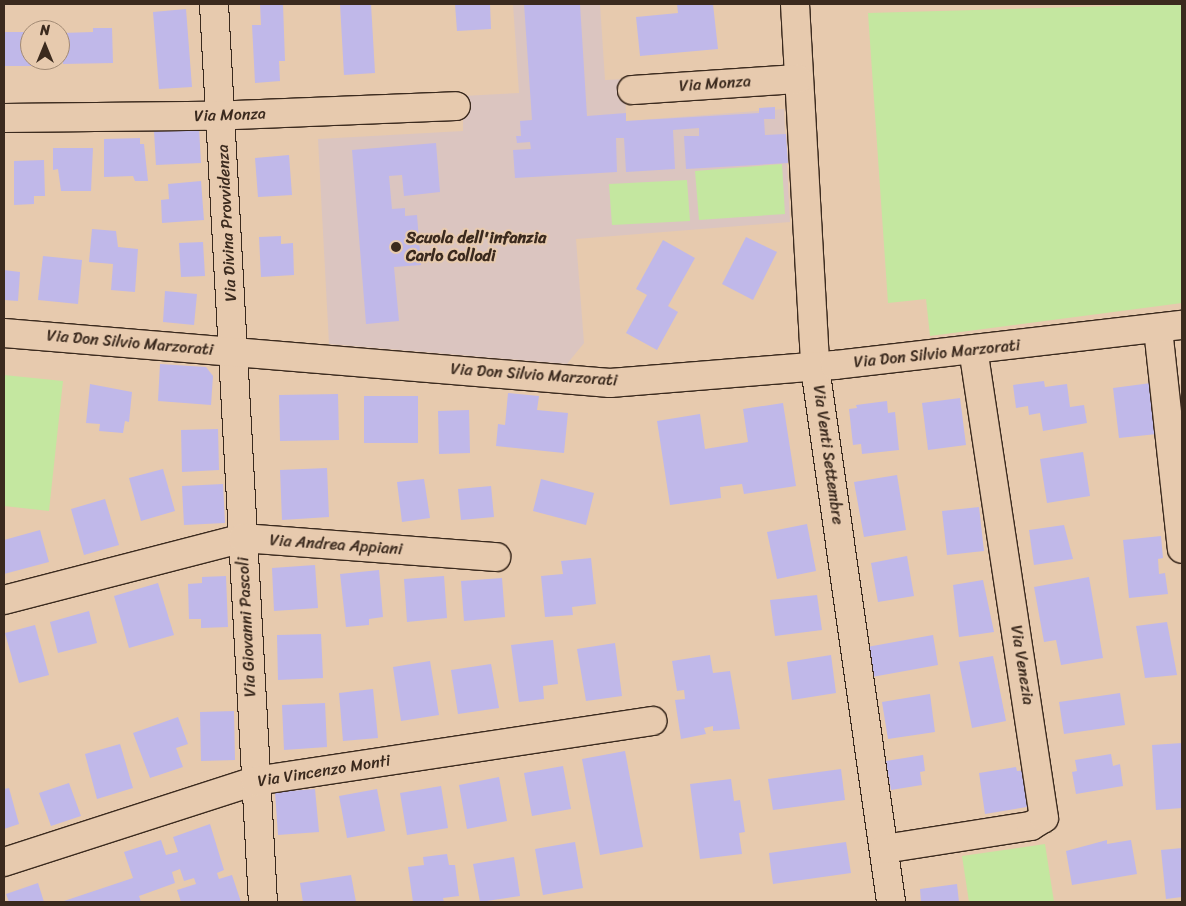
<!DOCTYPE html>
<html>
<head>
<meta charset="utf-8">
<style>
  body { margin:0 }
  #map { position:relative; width:1186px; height:906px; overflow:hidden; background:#e7caae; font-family:Sriracha,sans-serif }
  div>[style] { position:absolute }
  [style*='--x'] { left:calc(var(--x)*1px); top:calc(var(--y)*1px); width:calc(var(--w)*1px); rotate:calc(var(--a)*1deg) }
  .built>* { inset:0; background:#dbc5c0 }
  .green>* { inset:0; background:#c4e7a0 }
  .building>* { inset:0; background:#c0b8e9 }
  .roads { filter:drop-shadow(1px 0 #3b2a1e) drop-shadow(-1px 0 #3b2a1e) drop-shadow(0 1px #3b2a1e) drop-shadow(0 -1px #3b2a1e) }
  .minor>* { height:28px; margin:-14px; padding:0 14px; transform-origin:14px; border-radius:14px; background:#e7caae }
  .dots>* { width:14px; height:14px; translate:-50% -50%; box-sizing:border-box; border:2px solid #e7caae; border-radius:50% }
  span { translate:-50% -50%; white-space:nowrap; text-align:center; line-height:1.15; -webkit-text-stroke:4px #e7caae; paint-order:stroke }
  .street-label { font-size:16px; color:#3b2a1e }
  .poi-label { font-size:16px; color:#3b2a1e; font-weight:700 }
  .left { translate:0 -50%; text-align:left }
  .frame { position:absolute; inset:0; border:5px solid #3b2a1e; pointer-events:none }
  .north { position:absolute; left:20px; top:20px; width:50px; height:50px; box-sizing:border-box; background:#e7caae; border:1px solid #a28a74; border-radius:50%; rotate:0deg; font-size:14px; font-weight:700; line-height:20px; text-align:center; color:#3b2a1e }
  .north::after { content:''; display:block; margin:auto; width:18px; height:22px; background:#3b2a1e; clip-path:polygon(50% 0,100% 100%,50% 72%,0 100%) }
</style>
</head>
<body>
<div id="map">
  <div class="built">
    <i style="clip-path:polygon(513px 4px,600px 4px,605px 80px,625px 79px,626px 121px,784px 109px,790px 222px,576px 239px,584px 343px,567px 364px,329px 344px,318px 139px,463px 131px,463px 96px,519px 93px)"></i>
  </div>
  <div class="green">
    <i style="clip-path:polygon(1182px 4px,1182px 303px,930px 336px,926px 299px,888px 303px,868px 13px)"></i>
    <i style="clip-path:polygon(782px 164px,785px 214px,699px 220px,695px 171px)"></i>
    <i style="clip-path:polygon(687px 180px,690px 221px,612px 225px,609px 184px)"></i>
    <i style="clip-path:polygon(4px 375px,63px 381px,49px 511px,4px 506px)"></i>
    <i style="clip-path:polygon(1045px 844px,1054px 902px,969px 902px,962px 856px)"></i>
  </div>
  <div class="building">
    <i style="clip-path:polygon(260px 4px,283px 4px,285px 61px,279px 61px,280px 81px,255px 83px,252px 25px,261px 25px)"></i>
    <i style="clip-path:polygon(340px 4px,371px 4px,375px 73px,344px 75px)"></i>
    <i style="clip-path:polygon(455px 4px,490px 4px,491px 29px,457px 31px)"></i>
    <i style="clip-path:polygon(524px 4px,580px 4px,587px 116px,626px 113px,626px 121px,759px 113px,759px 108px,775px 107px,775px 119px,764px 119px,765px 135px,786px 134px,788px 163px,686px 169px,684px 136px,699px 136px,699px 128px,673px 130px,675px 169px,626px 172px,624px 138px,616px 138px,617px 172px,515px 178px,513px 150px,531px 149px,530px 142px,517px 143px,516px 136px,521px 136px,520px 121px,532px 120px)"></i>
    <i style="clip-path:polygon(677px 4px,713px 4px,718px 49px,640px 56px,636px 17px,678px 13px)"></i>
    <i style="clip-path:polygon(186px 9px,192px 87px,159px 89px,153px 12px)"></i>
    <i style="clip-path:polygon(93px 28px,112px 28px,113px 63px,63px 64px,62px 33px,93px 32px)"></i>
    <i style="clip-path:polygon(4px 32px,30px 32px,30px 60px,38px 60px,38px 66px,4px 66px)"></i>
    <i style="clip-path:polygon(199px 128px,201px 163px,156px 165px,154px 131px)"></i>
    <i style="clip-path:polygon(140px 138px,140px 144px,144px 144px,148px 181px,135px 181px,133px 176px,104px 177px,104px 139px)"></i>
    <i style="clip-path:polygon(436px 143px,440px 192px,404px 196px,402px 175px,389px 176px,392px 209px,405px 208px,405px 216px,417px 215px,421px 265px,394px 267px,399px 321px,366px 324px,352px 150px)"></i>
    <i style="clip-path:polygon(53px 148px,93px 148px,91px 191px,61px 191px,58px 169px,53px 170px)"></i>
    <i style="clip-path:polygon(289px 155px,292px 195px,258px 197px,255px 158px)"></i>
    <i style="clip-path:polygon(44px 160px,45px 196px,34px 196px,34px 204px,14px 205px,14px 161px)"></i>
    <i style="clip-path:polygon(201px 181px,204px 220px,162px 223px,161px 200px,169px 199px,168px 184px)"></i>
    <i style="clip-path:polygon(92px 229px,116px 231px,118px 247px,138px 249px,135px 292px,111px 290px,113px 264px,89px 262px)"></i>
    <i style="clip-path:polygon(281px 236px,281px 244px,293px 243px,294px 275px,261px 277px,259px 237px)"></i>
    <i style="clip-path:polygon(746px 237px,777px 252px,753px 300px,722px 284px)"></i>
    <i style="clip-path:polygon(663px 240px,695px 258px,668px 306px,678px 312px,657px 350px,626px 333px,647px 295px,636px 289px)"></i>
    <i style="clip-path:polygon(203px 242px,205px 276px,181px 277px,179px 243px)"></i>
    <i style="clip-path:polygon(43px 256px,82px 260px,78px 304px,38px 300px)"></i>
    <i style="clip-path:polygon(4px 270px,20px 272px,18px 301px,4px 300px)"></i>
    <i style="clip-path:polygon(165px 291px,197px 294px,194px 325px,163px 322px)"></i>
    <i style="clip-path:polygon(160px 364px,206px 367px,213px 376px,211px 405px,158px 401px)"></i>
    <i style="clip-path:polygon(1044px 381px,1045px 387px,1067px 384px,1070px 407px,1084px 405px,1087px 423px,1043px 431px,1040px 413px,1029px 415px,1028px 406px,1016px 408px,1013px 385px)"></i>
    <i style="clip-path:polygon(1151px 383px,1157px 434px,1119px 438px,1113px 388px)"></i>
    <i style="clip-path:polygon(90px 384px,132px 392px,129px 422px,125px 421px,123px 433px,99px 431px,100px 424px,86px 423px)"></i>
    <i style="clip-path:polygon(508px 393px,539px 396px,537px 410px,568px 413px,564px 453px,496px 446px,498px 424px,505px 425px)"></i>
    <i style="clip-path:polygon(338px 394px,339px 440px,280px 441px,279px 395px)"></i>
    <i style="clip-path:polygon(364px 396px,418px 396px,418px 443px,364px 443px)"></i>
    <i style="clip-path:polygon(960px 398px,966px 445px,928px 450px,922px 403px)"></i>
    <i style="clip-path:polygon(887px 401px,888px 413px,895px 412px,899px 450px,862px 454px,861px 444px,853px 445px,849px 409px,857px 408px,856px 405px)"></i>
    <i style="clip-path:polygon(783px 403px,796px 486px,744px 494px,742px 484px,720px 487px,721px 498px,670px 505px,657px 421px,700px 414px,705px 449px,748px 442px,743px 409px)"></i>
    <i style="clip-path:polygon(469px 410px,470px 453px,439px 454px,438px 411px)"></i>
    <i style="clip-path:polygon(218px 429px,219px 470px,182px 472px,181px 430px)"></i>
    <i style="clip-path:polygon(1083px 452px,1090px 496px,1047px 503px,1040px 459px)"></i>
    <i style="clip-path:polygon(327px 468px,329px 517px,282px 520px,280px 470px)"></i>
    <i style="clip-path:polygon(163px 469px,175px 511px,141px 521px,129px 478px)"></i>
    <i style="clip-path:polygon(897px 475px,906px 530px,864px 537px,854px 482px)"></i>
    <i style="clip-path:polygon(424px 479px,430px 518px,402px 522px,397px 482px)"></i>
    <i style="clip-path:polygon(541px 479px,594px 493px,586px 525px,533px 511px)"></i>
    <i style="clip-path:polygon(223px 484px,225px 523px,184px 525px,182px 486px)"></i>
    <i style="clip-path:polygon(491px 486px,494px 517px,461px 520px,458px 489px)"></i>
    <i style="clip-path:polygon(105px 499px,119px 545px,84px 555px,71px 509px)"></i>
    <i style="clip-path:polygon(979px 507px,984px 551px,947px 555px,942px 511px)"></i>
    <i style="clip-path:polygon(807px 524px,816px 571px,777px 579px,767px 532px)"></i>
    <i style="clip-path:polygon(1064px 525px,1073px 559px,1034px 565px,1029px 530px)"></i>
    <i style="clip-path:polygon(40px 530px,49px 562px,4px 574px,4px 540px)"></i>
    <i style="clip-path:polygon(1161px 536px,1163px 558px,1158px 559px,1159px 574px,1165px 573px,1168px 594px,1129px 598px,1123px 540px)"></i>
    <i style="clip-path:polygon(907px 556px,914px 596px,878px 602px,871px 563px)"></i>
    <i style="clip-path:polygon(591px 558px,596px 604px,572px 607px,573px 615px,545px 617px,541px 576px,563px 574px,561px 561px)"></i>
    <i style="clip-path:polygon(315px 565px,318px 608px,274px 611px,272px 568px)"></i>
    <i style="clip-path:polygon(379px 570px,383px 617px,369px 619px,369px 625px,346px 627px,340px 574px)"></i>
    <i style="clip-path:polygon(226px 576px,228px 627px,201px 628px,201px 619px,189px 619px,188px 584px,202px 583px,202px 577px)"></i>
    <i style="clip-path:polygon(444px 576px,447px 618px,407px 622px,404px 579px)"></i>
    <i style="clip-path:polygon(1089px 577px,1103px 658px,1061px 665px,1056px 640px,1044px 642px,1034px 587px)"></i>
    <i style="clip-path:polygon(502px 578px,505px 617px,464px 621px,461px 581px)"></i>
    <i style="clip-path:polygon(983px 580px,994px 632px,959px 637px,953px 585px)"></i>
    <i style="clip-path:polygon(158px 583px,174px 635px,129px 648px,114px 596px)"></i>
    <i style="clip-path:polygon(817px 595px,822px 630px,775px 636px,770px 600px)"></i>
    <i style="clip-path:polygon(89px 611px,97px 643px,58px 653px,50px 622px)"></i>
    <i style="clip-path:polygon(1167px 622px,1177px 675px,1145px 678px,1136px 626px)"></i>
    <i style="clip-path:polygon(35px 625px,49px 675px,19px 683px,5px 633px)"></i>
    <i style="clip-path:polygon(321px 634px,323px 678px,278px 680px,277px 635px)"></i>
    <i style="clip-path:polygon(933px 635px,938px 665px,872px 677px,867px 647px)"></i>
    <i style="clip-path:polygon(553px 640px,558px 684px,543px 686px,544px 699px,519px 702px,511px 645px)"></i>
    <i style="clip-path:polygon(615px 643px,622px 696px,586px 701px,577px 649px)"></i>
    <i style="clip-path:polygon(710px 655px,713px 673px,730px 671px,740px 729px,713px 731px,713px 726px,704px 728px,706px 734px,681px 739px,675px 700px,685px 699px,684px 690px,677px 691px,672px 661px)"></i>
    <i style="clip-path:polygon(831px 655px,836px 693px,792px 700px,787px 662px)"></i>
    <i style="clip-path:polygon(993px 656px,1006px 721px,972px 728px,959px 662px)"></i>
    <i style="clip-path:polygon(430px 661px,439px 715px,401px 721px,393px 667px)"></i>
    <i style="clip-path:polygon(491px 664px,499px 708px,458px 714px,451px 670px)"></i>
    <i style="clip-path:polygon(373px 689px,378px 738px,343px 741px,339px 693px)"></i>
    <i style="clip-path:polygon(1120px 693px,1125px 725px,1064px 734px,1059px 702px)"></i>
    <i style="clip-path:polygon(930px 694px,935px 732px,888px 739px,882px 702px)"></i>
    <i style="clip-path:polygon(325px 703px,327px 747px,284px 750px,282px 705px)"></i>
    <i style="clip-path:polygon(234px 711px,235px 760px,201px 761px,200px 712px)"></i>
    <i style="clip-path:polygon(178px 717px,188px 744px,176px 748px,183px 767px,150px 778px,133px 733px)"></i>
    <i style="clip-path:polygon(1182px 743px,1182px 808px,1156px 810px,1152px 745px)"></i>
    <i style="clip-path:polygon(120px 744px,133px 788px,97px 799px,85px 754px)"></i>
    <i style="clip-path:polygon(625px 751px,643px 847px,600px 855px,582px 759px)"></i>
    <i style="clip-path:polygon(1111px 754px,1113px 766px,1120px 764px,1123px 786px,1076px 794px,1072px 772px,1077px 771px,1075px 760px)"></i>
    <i style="clip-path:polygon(923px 755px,925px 771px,920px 772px,922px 785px,891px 790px,886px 761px)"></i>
    <i style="clip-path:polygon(563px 766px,571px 809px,532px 816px,524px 773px)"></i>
    <i style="clip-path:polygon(1016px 767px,1017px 771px,1027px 770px,1033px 806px,985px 814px,979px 773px)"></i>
    <i style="clip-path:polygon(841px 769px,845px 800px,773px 810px,768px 779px)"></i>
    <i style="clip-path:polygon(499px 777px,507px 821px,467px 829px,459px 785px)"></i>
    <i style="clip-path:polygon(731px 779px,734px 801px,740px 800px,745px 832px,739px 833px,742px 854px,700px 859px,690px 784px)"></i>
    <i style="clip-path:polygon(69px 783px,81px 816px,51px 826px,39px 793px)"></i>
    <i style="clip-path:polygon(441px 786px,448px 828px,407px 835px,400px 793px)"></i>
    <i style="clip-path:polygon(9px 788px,19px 824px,4px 829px,4px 789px)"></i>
    <i style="clip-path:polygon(315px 789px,319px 832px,278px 835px,275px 792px)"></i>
    <i style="clip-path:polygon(377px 789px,385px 831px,347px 838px,339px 796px)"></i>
    <i style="clip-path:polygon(210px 824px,224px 870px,217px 873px,219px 879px,232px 875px,241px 902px,181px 902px,177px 890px,196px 884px,194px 878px,184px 881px,180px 869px,172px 872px,175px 883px,139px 896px,141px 902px,61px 902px,133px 878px,124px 852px,161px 840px,166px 855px,178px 852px,173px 837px)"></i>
    <i style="clip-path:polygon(1107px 840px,1107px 844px,1131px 840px,1137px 874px,1072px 885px,1066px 851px)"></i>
    <i style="clip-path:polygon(575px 842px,583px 888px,543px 895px,535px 849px)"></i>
    <i style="clip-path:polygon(846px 842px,851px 873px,773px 884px,769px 853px)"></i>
    <i style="clip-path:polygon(1182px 848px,1182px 897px,1166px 899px,1161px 850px)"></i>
    <i style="clip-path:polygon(447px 854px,449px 865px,455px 865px,459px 896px,443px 898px,444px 902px,413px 902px,408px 867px,424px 865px,423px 857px)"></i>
    <i style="clip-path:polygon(514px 857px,520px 896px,480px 902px,473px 864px)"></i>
    <i style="clip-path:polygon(351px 875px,356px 902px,303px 902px,300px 883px)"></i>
    <i style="clip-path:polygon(38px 883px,44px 902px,9px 902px,6px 894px)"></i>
    <i style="clip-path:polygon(957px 884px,959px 902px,921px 902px,920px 889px)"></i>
  </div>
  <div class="roads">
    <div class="minor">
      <i style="--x:214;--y:4;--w:899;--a:86.88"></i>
      <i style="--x:795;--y:4;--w:364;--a:86.8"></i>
      <i style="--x:815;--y:367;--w:540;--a:81.91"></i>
      <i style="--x:632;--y:90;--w:166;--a:-3.8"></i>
      <i style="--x:4;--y:118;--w:206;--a:-0.6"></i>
      <i style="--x:210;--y:116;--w:246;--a:-2.3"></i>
      <i style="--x:1158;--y:329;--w:221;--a:83.8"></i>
      <i style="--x:4;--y:333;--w:608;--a:4.72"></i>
      <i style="--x:610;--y:383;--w:226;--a:-4.6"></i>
      <i style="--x:835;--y:365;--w:349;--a:-6.6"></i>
      <i style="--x:4;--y:600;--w:247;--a:-14.5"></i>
      <i style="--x:243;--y:538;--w:254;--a:4.3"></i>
      <i style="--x:884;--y:849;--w:149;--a:-8.9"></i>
      <i style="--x:1031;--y:826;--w:15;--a:-32"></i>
      <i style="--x:1044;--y:818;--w:472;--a:-98.6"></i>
      <i style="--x:4;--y:862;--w:264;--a:-17.9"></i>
      <i style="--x:255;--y:781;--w:402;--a:-8.6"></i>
    </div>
  </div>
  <div class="dots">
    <i style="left:396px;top:247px;background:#3b2a1e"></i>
  </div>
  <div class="street-label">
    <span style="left:715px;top:84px;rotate:-4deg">Via Monza</span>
    <span style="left:230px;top:115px;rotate:-2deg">Via Monza</span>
    <span style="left:227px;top:223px;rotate:-93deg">Via Divina Provvidenza</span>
    <span style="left:130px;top:343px;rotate:5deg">Via Don Silvio Marzorati</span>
    <span style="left:937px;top:354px;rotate:-6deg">Via Don Silvio Marzorati</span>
    <span style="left:534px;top:375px;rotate:4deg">Via Don Silvio Marzorati</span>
    <span style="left:828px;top:455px;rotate:82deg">Via Venti Settembre</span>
    <span style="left:336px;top:545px;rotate:4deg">Via Andrea Appiani</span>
    <span style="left:247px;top:627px;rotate:-93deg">Via Giovanni Pascoli</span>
    <span style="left:1022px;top:665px;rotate:81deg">Via Venezia</span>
    <span style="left:324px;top:771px;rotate:-9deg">Via Vincenzo Monti</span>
  </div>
  <div class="poi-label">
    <span class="left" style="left:406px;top:247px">Scuola dell'infanzia<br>Carlo Collodi</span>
  </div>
  <div class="frame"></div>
  <div class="north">N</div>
</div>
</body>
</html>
